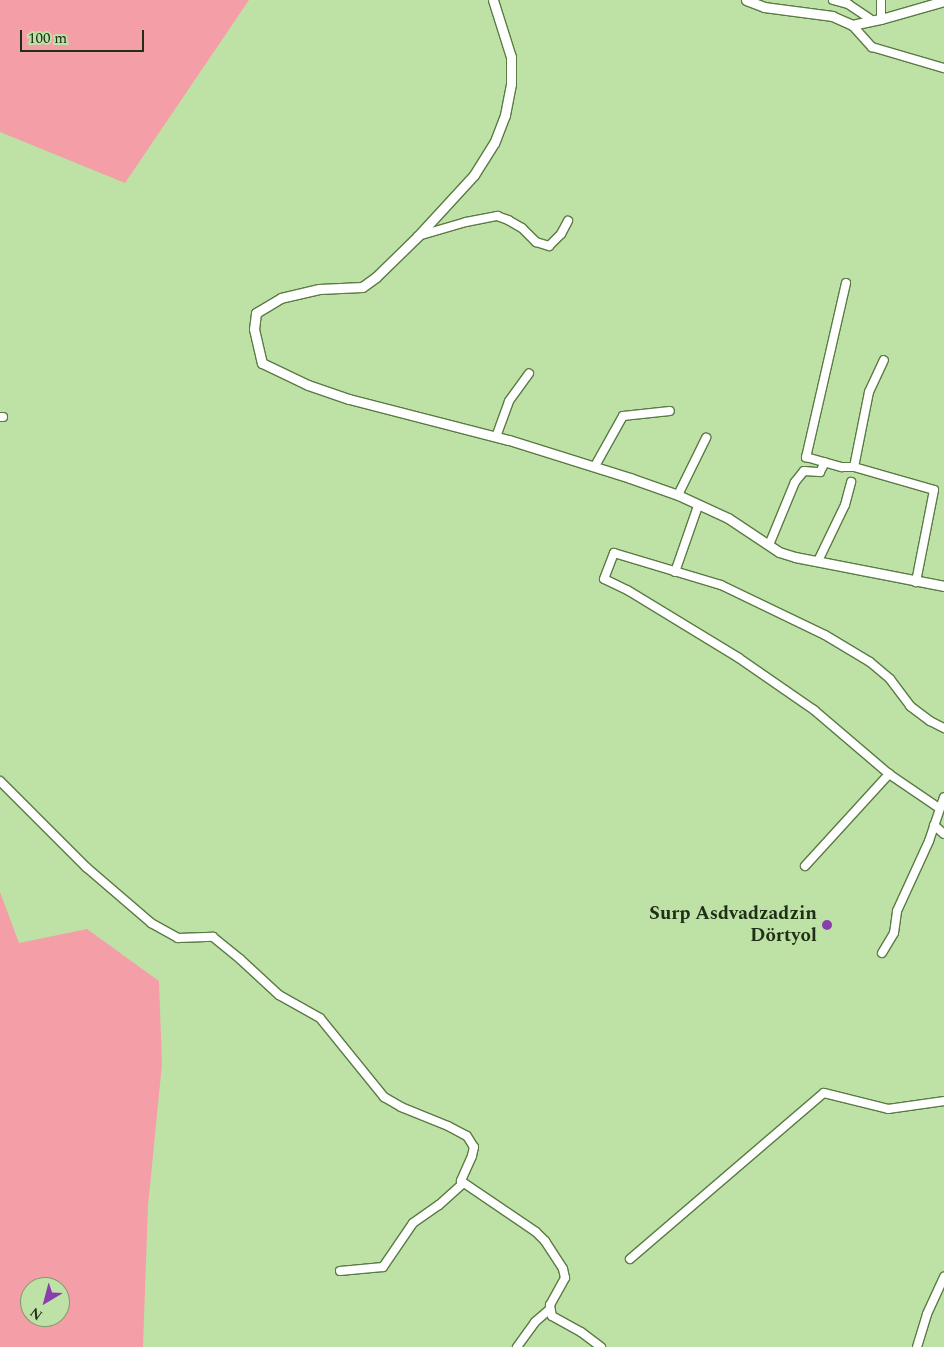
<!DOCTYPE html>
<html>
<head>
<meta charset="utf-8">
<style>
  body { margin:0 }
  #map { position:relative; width:944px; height:1347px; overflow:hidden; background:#bee2a6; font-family:Spectral,serif }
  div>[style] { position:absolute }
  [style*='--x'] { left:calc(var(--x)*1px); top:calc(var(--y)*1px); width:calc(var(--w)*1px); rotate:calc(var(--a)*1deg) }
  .green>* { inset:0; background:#f49fa7 }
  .roads { filter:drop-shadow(1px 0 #5a7b43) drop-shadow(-1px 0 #5a7b43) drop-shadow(0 1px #5a7b43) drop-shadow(0 -1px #5a7b43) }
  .minor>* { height:8px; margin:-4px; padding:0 4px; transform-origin:4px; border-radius:4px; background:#fff }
  .tertiary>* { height:9px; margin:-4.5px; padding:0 4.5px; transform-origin:4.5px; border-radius:4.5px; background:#fff }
  .dots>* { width:14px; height:14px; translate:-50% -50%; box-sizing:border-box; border:2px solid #bee2a6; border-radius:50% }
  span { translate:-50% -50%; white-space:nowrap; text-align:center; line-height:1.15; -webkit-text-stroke:5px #bee2a6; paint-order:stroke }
  .poi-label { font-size:19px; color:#212f18; font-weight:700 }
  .right { translate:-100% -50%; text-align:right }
  .north { position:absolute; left:20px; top:1277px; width:50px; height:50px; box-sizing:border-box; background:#bee2a6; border:1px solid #7f9a6d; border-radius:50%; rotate:217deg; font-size:14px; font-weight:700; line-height:20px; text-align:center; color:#212f18 }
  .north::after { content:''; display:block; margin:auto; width:18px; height:22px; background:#8a3dad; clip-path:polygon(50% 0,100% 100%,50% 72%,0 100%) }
  .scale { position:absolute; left:20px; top:30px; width:124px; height:22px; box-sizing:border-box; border:2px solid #212f18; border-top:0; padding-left:6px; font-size:15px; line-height:18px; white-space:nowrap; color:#212f18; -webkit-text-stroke:4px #bee2a6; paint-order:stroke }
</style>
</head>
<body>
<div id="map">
  <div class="green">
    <i style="clip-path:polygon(0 0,249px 0,125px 183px,0 132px)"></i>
    <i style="clip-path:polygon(evenodd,0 892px,19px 943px,87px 929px,159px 981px,162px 1064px,148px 1206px,143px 1347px,0 1347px,0 892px,30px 1287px,60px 1287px,60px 1317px,30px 1317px,30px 1287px)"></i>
  </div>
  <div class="roads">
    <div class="minor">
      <i style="--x:833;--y:0;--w:16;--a:15"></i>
      <i style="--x:848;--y:4;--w:30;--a:34"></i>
      <i style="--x:881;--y:19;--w:19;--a:-90"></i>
      <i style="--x:852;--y:25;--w:30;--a:48"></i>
      <i style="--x:872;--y:47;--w:75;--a:16.3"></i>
      <i style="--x:418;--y:236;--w:50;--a:-16.3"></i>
      <i style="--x:466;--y:222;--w:32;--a:-11"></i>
      <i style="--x:497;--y:216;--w:12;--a:20"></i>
      <i style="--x:508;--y:220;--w:16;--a:30"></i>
      <i style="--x:522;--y:228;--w:20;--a:45"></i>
      <i style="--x:536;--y:242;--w:14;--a:17"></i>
      <i style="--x:549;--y:246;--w:17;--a:-45"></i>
      <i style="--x:561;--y:234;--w:15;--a:-62"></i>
      <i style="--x:846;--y:283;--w:179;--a:102.9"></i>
      <i style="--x:806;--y:457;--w:37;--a:16"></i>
      <i style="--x:842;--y:467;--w:12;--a:0"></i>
      <i style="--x:854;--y:467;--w:83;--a:16"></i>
      <i style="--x:934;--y:490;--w:94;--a:101.1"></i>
      <i style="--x:0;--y:417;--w:3;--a:0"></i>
      <i style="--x:496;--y:437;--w:38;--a:-70"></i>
      <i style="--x:509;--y:401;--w:34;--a:-54"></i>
      <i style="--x:595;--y:466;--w:57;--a:-60.8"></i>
      <i style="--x:623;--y:416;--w:47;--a:-6.1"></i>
      <i style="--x:854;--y:467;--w:76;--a:-78.7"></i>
      <i style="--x:869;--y:392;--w:35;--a:-65"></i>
      <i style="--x:678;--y:495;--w:64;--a:-63.8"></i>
      <i style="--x:769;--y:545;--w:68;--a:-67.6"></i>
      <i style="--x:795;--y:482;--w:14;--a:-51"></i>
      <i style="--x:804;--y:471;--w:16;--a:4"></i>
      <i style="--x:820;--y:472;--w:11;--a:-63"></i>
      <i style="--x:818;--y:561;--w:62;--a:-64.3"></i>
      <i style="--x:845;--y:505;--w:24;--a:-75"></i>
      <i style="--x:675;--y:572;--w:70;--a:-70.8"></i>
      <i style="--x:0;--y:781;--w:122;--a:45"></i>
      <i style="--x:86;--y:867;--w:86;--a:40.7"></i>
      <i style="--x:151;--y:923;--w:31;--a:29"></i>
      <i style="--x:178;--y:938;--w:35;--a:-2"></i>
      <i style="--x:213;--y:937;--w:35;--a:39"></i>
      <i style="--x:240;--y:959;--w:53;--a:42.7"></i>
      <i style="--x:279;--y:995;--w:47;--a:29.3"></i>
      <i style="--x:320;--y:1018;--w:102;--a:51"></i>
      <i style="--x:384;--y:1097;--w:20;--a:30"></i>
      <i style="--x:401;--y:1107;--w:51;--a:22"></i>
      <i style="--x:448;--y:1126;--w:21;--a:28"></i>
      <i style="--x:467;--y:1136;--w:13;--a:58"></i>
      <i style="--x:474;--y:1147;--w:9;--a:103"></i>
      <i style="--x:472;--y:1156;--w:27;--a:114"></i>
      <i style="--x:461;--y:1181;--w:91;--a:34.2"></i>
      <i style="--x:536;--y:1232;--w:13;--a:45"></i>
      <i style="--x:545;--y:1241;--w:33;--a:57"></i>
      <i style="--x:563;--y:1269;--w:9;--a:77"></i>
      <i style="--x:565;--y:1278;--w:31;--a:119"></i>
      <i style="--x:550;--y:1305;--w:11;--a:80"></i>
      <i style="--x:552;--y:1316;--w:33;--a:29"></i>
      <i style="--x:581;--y:1332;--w:25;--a:37"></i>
      <i style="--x:939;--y:808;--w:60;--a:-145.8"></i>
      <i style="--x:889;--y:774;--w:99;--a:-139.5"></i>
      <i style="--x:814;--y:710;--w:91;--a:-145.3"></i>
      <i style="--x:739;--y:658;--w:131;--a:-148.7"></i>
      <i style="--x:627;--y:590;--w:25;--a:-154"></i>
      <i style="--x:604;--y:579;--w:28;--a:-69"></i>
      <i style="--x:614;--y:553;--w:112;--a:16.7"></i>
      <i style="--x:721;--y:585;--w:115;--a:25.7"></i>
      <i style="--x:825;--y:635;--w:52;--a:31"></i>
      <i style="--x:870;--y:662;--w:26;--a:40"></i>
      <i style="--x:890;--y:679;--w:34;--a:53"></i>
      <i style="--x:910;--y:706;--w:25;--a:37"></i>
      <i style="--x:930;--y:721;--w:16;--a:27"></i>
      <i style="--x:934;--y:825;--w:13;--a:42"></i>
      <i style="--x:805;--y:866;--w:125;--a:-47.6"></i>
      <i style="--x:882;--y:953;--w:23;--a:-59"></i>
      <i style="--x:894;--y:933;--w:22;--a:-82"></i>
      <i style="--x:897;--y:911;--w:77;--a:-65.4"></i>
      <i style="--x:929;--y:841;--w:46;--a:-71.2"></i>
      <i style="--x:630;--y:1259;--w:255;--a:-40.6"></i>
      <i style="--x:824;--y:1093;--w:66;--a:14"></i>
      <i style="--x:888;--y:1109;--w:57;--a:-8.1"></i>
      <i style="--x:340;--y:1271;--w:43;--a:-5.3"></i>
      <i style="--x:383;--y:1267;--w:53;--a:-55.7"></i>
      <i style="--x:413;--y:1223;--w:32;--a:-35"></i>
      <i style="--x:439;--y:1205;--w:31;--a:-42"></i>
      <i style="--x:462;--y:1184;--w:3;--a:-108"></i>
      <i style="--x:517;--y:1347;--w:31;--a:-54"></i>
      <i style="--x:535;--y:1322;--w:18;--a:-41"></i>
      <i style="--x:917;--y:1347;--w:34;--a:-73"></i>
      <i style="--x:927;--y:1314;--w:41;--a:-65.3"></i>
    </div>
    <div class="tertiary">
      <i style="--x:493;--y:0;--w:60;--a:72.5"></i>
      <i style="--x:511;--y:57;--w:27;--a:90"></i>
      <i style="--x:511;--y:84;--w:32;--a:101"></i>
      <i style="--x:505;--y:115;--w:30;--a:111"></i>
      <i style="--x:494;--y:143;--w:38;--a:122"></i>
      <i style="--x:474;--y:175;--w:83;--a:132.6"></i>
      <i style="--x:418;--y:236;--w:59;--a:135.7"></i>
      <i style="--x:376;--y:277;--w:17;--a:144"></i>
      <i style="--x:362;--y:287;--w:43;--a:177.3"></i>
      <i style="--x:319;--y:289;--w:39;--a:167"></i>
      <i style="--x:281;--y:298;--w:29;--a:149"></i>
      <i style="--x:256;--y:313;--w:16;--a:97"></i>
      <i style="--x:254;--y:329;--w:35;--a:77"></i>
      <i style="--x:262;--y:363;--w:51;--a:25.6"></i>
      <i style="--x:308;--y:385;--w:43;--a:18.9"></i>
      <i style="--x:349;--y:399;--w:165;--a:14.4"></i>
      <i style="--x:509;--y:440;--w:127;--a:17.4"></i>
      <i style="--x:630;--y:478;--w:51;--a:19.5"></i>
      <i style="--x:678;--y:495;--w:55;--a:24.7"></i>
      <i style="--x:728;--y:518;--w:61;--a:33.7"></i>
      <i style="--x:779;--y:552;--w:17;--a:17"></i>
      <i style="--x:795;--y:557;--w:152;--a:11"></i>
      <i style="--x:746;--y:0;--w:19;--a:21"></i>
      <i style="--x:764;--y:7;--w:69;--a:7.5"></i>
      <i style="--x:832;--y:16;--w:22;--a:24"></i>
      <i style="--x:852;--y:25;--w:30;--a:-12"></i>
      <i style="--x:881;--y:19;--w:66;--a:-15.9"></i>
    </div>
  </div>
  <div class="dots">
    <i style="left:827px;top:925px;background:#8a3dad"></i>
  </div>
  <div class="poi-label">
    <span class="right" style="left:817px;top:925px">Surp Asdvadzadzin<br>Dörtyol</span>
  </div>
  <div class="north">N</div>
  <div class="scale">100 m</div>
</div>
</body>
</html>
